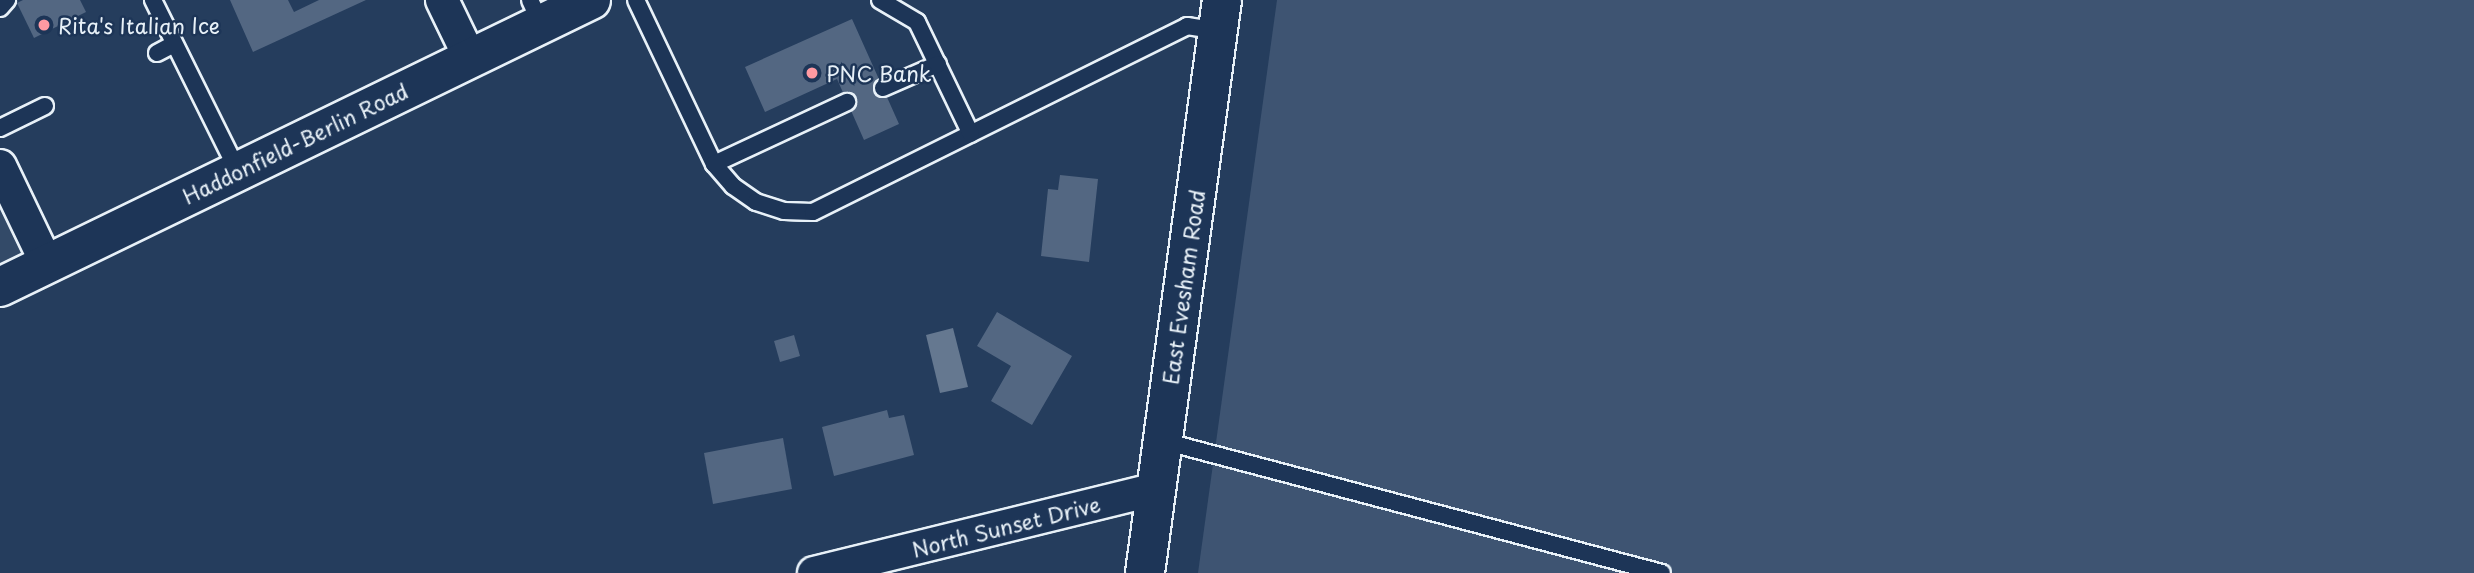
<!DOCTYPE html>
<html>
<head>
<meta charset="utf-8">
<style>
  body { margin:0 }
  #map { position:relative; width:2474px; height:573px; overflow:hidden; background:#253d5d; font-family:"Playpen Sans",sans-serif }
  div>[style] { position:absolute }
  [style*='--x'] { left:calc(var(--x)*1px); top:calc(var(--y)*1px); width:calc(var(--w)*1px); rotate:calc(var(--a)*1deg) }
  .built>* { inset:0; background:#334a68 }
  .green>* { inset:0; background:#3e5472 }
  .water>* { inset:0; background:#657890 }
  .building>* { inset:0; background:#536782 }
  .roads { filter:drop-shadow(2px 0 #e8f1f8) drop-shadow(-2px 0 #e8f1f8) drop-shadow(0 2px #e8f1f8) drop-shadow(0 -2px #e8f1f8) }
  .service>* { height:16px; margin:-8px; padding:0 8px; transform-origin:8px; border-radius:8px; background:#1d3557 }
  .minor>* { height:32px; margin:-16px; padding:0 16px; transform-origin:16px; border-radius:16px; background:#1d3557 }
  .primary>* { height:38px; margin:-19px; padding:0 19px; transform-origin:19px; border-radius:19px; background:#1d3557 }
  .dots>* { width:19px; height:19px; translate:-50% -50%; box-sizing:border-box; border:4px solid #1d3557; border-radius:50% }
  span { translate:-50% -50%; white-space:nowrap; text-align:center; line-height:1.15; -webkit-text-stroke:5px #1d3557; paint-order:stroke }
  .poi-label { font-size:21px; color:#e8f1f8 }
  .left { translate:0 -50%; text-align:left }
  .street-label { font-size:21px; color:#e8f1f8 }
</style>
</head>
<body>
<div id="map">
  <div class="built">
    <i style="clip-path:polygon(0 166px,47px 264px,0 287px)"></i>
  </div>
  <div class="green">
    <i style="clip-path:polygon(1277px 0,2474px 0,2474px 573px,1198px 573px)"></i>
  </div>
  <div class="water">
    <i style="clip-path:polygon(953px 328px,968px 387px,940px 393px,926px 335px)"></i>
  </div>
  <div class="building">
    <i style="clip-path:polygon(23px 0,80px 0,86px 12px,34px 38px,17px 3px)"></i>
    <i style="clip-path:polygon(230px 0,288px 0,294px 12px,319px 0,366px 0,253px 52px)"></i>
    <i style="clip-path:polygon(852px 19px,899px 124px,864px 140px,837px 79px,765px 112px,745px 67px)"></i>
    <i style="clip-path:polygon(1060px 175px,1098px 179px,1089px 262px,1041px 256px,1048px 189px,1058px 190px)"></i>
    <i style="clip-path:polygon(997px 312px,1072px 356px,1032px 425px,991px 401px,1011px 366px,977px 346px)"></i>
    <i style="clip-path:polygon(794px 335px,800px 356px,780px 362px,774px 341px)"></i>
    <i style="clip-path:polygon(887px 410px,889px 418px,904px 415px,914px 455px,834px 476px,822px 427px)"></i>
    <i style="clip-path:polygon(783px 438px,792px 489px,713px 504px,704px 453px)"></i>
  </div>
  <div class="roads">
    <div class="service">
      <i style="--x:153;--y:0;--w:191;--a:63.6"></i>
      <i style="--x:530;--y:0;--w:26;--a:65"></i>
      <i style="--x:636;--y:0;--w:182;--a:64.6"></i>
      <i style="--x:714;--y:164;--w:29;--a:49"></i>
      <i style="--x:733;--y:186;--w:28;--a:35"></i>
      <i style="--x:756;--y:202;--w:29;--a:18"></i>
      <i style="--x:784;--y:211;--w:29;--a:2"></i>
      <i style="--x:813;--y:212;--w:418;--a:-26.4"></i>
      <i style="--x:1187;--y:26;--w:30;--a:9"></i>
      <i style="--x:880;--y:0;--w:43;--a:30.7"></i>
      <i style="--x:917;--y:22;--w:124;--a:64.3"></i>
      <i style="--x:0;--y:8;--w:11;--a:-49"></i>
      <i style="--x:157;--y:53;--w:19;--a:-28"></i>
      <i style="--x:883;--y:88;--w:60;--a:-23.6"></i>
      <i style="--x:0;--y:128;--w:50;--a:-26.1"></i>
      <i style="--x:714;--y:164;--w:147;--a:-25"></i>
      <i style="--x:1163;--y:441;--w:516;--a:14.82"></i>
    </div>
    <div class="minor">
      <i style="--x:442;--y:0;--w:64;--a:64.2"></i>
      <i style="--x:0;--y:166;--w:109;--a:64.4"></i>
      <i style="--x:814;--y:573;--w:352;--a:-13.8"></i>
    </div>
    <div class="primary">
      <i style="--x:0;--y:287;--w:657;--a:-25.9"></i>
      <i style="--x:1145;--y:573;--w:578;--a:-82.35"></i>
    </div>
  </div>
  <div class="dots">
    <i style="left:44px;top:25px;background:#ff9aa2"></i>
    <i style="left:812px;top:73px;background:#ff9aa2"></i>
  </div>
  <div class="poi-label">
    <span class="left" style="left:58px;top:25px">Rita's Italian Ice</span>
    <span class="left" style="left:826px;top:73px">PNC Bank</span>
  </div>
  <div class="street-label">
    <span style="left:295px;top:143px;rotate:-26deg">Haddonfield-Berlin Road</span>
    <span style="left:1183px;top:287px;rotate:-82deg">East Evesham Road</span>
    <span style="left:1006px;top:526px;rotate:-14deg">North Sunset Drive</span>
  </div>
</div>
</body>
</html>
